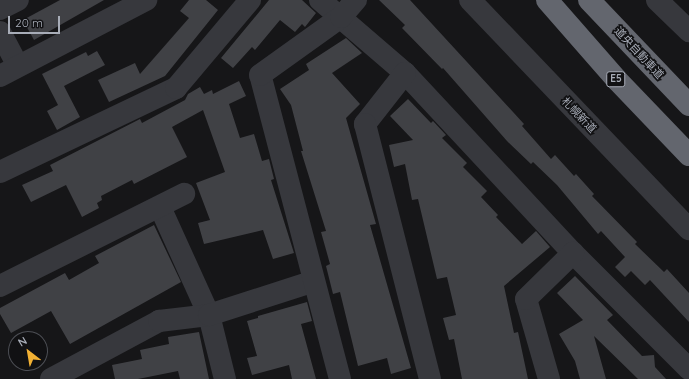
<!DOCTYPE html>
<html>
<head>
<meta charset="utf-8">
<style>
  body { margin:0 }
  #map { position:relative; width:689px; height:379px; overflow:hidden; background:#161618; font-family:Quicksand,"Noto Sans JP",sans-serif }
  div>[style] { position:absolute }
  [style*='--x'] { left:calc(var(--x)*1px); top:calc(var(--y)*1px); width:calc(var(--w)*1px); rotate:calc(var(--a)*1deg) }
  .building>* { inset:0; background:#404145 }
  .minor>* { height:22px; margin:-11px; padding:0 11px; transform-origin:11px; border-radius:11px; background:#37383d }
  .highway>* { height:22px; margin:-11px; padding:0 11px; transform-origin:11px; border-radius:11px; background:#63666e }
  span { translate:-50% -50%; white-space:nowrap; text-align:center; line-height:1.15; -webkit-text-stroke:3.5px #111113; paint-order:stroke }
  .shield-label span { padding:1px 3px; background:#111113; border:1px solid; border-radius:3px; -webkit-text-stroke-width:0 }
  .shield-label { font-size:10px; color:#a8adb8; font-weight:700 }
  .street-label { font-size:11px; color:#a8adb8 }
  .north { position:absolute; left:8px; top:331px; width:40px; height:40px; box-sizing:border-box; background:#111113; border:1px solid #4d4f55; border-radius:50%; rotate:329deg; font-size:11px; font-weight:700; line-height:16px; text-align:center; color:#a8adb8 }
  .north::after { content:''; display:block; margin:auto; width:14px; height:18px; background:#f2b134; clip-path:polygon(50% 0,100% 100%,50% 72%,0 100%) }
  .scale { position:absolute; left:8px; top:16px; width:52px; height:18px; box-sizing:border-box; border:2px solid #a8adb8; border-top:0; padding-left:5px; font-size:12px; line-height:14px; white-space:nowrap; color:#a8adb8; -webkit-text-stroke:3px #111113; paint-order:stroke }
</style>
</head>
<body>
<div id="map">
  <div class="building">
    <i style="clip-path:polygon(60px 0,104px 0,34px 40px,23px 20px)"></i>
    <i style="clip-path:polygon(189px 0,206px 0,218px 10px,165px 76px,109px 102px,98px 80px,135px 63px,140px 74px,189px 18px,180px 11px)"></i>
    <i style="clip-path:polygon(269px 0,302px 0,316px 13px,305px 27px,302px 24px,295px 32px,280px 20px,255px 50px,252px 47px,233px 68px,221px 58px)"></i>
    <i style="clip-path:polygon(379px 0,410px 0,524px 124px,522px 126px,551px 159px,555px 155px,574px 176px,576px 174px,594px 194px,592px 196px,637px 242px,635px 244px,664px 272px,667px 269px,689px 293px,689px 322px,650px 280px,645px 285px,631px 271px,625px 277px,615px 267px,625px 257px,601px 231px,598px 234px,557px 185px,533px 162px,531px 164px,507px 141px,443px 68px,442px 69px,402px 28px,405px 25px)"></i>
    <i style="clip-path:polygon(346px 38px,362px 53px,332px 73px,360px 104px,346px 118px,376px 224px,370px 225px,411px 368px,391px 374px,387px 358px,358px 366px,340px 292px,333px 294px,326px 266px,330px 264px,321px 232px,326px 231px,301px 151px,303px 151px,291px 105px,280px 89px,309px 70px,306px 64px)"></i>
    <i style="clip-path:polygon(97px 51px,105px 65px,64px 86px,80px 117px,57px 130px,47px 111px,58px 105px,42px 74px,86px 52px,88px 56px)"></i>
    <i style="clip-path:polygon(239px 81px,246px 96px,229px 104px,240px 138px,254px 134px,262px 161px,269px 159px,274px 179px,271px 180px,294px 253px,273px 259px,263px 230px,204px 244px,198px 223px,210px 220px,196px 183px,225px 172px,203px 110px,172px 127px,187px 157px,134px 184px,132px 180px,101px 196px,102px 200px,97px 203px,99px 208px,82px 217px,66px 185px,31px 202px,22px 185px,53px 171px,50px 165px,140px 119px,142px 123px,185px 100px,188px 94px,200px 87px,204px 94px,212px 90px,213px 94px)"></i>
    <i style="clip-path:polygon(408px 99px,431px 123px,433px 121px,446px 135px,442px 138px,467px 163px,463px 167px,487px 191px,481px 197px,498px 215px,496px 217px,522px 244px,536px 231px,550px 247px,504px 286px,514px 333px,518px 332px,528px 379px,462px 379px,454px 339px,449px 340px,443px 318px,456px 315px,447px 277px,437px 279px,418px 199px,412px 200px,405px 164px,394px 167px,389px 145px,413px 140px,390px 116px)"></i>
    <i style="clip-path:polygon(154px 225px,181px 282px,70px 344px,51px 311px,11px 333px,0 314px,0 308px,65px 273px,69px 280px,99px 263px,95px 256px)"></i>
    <i style="clip-path:polygon(575px 276px,613px 315px,607px 320px,642px 356px,654px 355px,655px 367px,666px 379px,638px 379px,594px 336px,606px 379px,580px 379px,575px 361px,559px 334px,583px 320px,557px 293px)"></i>
    <i style="clip-path:polygon(307px 302px,312px 321px,301px 324px,316px 379px,292px 379px,289px 365px,252px 375px,247px 358px,257px 356px,247px 321px,258px 318px,258px 316px)"></i>
    <i style="clip-path:polygon(199px 332px,209px 379px,180px 379px,178px 371px,138px 379px,115px 379px,112px 365px,142px 359px,140px 350px,169px 344px,168px 337px)"></i>
  </div>
  <div class="minor">
    <i style="--x:320;--y:0;--w:112;--a:40.7"></i>
    <i style="--x:405;--y:73;--w:246;--a:47"></i>
    <i style="--x:573;--y:253;--w:164;--a:45"></i>
    <i style="--x:470;--y:0;--w:317;--a:46.3"></i>
    <i style="--x:657;--y:0;--w:45;--a:44.1"></i>
    <i style="--x:0;--y:9;--w:20;--a:-27"></i>
    <i style="--x:0;--y:32;--w:38;--a:62"></i>
    <i style="--x:405;--y:73;--w:65;--a:128.1"></i>
    <i style="--x:365;--y:124;--w:263;--a:75.7"></i>
    <i style="--x:0;--y:76;--w:165;--a:-27.5"></i>
    <i style="--x:0;--y:172;--w:195;--a:-25.5"></i>
    <i style="--x:176;--y:88;--w:115;--a:-49.9"></i>
    <i style="--x:160;--y:207;--w:119;--a:65.6"></i>
    <i style="--x:209;--y:315;--w:66;--a:76"></i>
    <i style="--x:0;--y:286;--w:206;--a:-26.6"></i>
    <i style="--x:51;--y:379;--w:123;--a:-28.2"></i>
    <i style="--x:159;--y:321;--w:50;--a:-6.8"></i>
    <i style="--x:209;--y:315;--w:110;--a:-17.9"></i>
    <i style="--x:340;--y:379;--w:314;--a:-104.7"></i>
    <i style="--x:260;--y:75;--w:100;--a:-35.6"></i>
    <i style="--x:341;--y:17;--w:23;--a:-49"></i>
    <i style="--x:549;--y:379;--w:83;--a:-106"></i>
    <i style="--x:526;--y:299;--w:66;--a:-44.4"></i>
  </div>
  <div class="highway">
    <i style="--x:547;--y:0;--w:106;--a:48.8"></i>
    <i style="--x:617;--y:80;--w:104;--a:46.2"></i>
    <i style="--x:589;--y:0;--w:145;--a:46.4"></i>
  </div>
  <div class="shield-label">
    <span style="left:616px;top:79px">E5</span>
  </div>
  <div class="street-label">
    <span style="left:639px;top:53px;rotate:47deg">道央自動車道</span>
    <span style="left:579px;top:115px;rotate:46deg">札幌新道</span>
  </div>
  <div class="north">N</div>
  <div class="scale">20 m</div>
</div>
</body>
</html>
